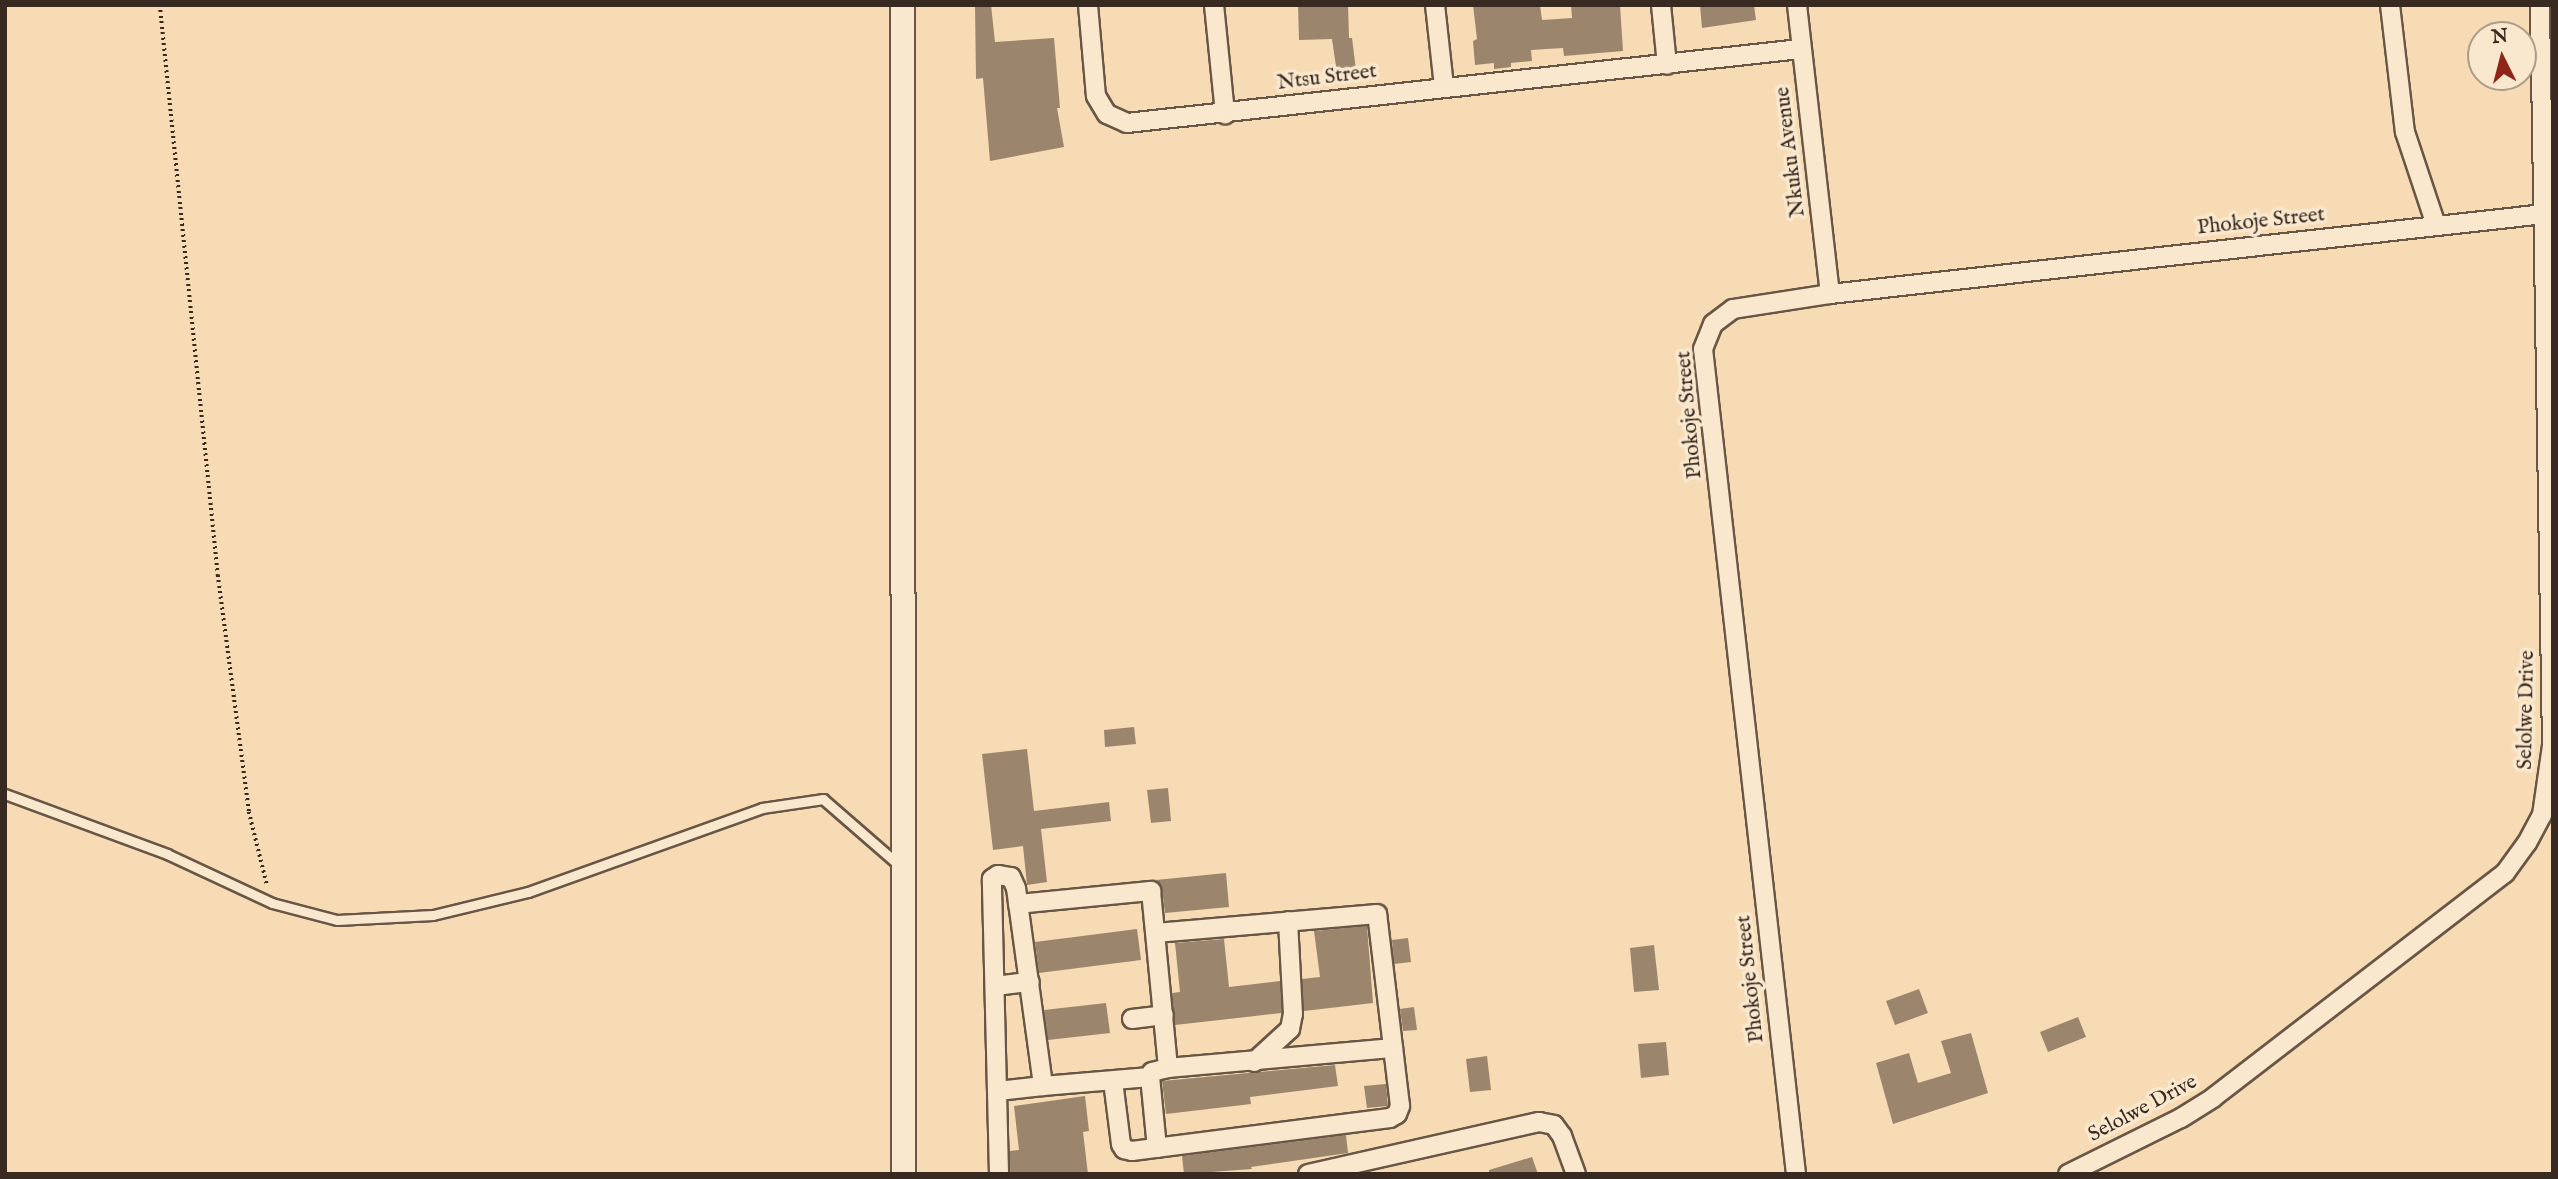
<!DOCTYPE html>
<html>
<head>
<meta charset="utf-8">
<style>
  body { margin:0 }
  #map { position:relative; width:2558px; height:1179px; overflow:hidden; background:#f7dbb4; font-family:"IM FELL English",serif }
  div>[style] { position:absolute }
  [style*='--x'] { left:calc(var(--x)*1px); top:calc(var(--y)*1px); width:calc(var(--w)*1px); rotate:calc(var(--a)*1deg) }
  .building>* { inset:0; background:#9b866d }
  .path>* { height:3.5px; margin-top:-1.75px; transform-origin:0; background:repeating-linear-gradient(90deg,#382921 0 2px,transparent 0 5.5px) }
  .roads { filter:drop-shadow(2px 0 #685646) drop-shadow(-2px 0 #685646) drop-shadow(0 2px #685646) drop-shadow(0 -2px #685646) }
  .lane>* { height:9px; margin:-4.5px; padding:0 4.5px; transform-origin:4.5px; border-radius:4.5px; background:#fae8ce }
  .street>* { height:18px; margin:-9px; padding:0 9px; transform-origin:9px; border-radius:9px; background:#fae8ce }
  .secondary>* { height:23px; margin:-11.5px; padding:0 11.5px; transform-origin:11.5px; border-radius:11.5px; background:#fae8ce }
  span { translate:-50% -50%; white-space:nowrap; text-align:center; line-height:1.15; -webkit-text-stroke:7px #fae8ce; paint-order:stroke }
  .street-label { font-size:21px; color:#382921 }
  .frame { position:absolute; inset:0; border:7px solid #382921; pointer-events:none }
  .north { position:absolute; left:2467px; top:21px; width:70px; height:70px; box-sizing:border-box; background:#fae8ce; border:2px solid #ac9c89; border-radius:50%; rotate:354deg; font-size:19px; font-weight:700; line-height:28px; text-align:center; color:#382921 }
  .north::after { content:''; display:block; margin:auto; width:24px; height:32px; background:#8f2418; clip-path:polygon(50% 0,100% 100%,50% 72%,0 100%) }
</style>
</head>
<body>
<div id="map">
  <div class="building">
    <i style="clip-path:polygon(975px 5px,991px 5px,995px 42px,1054px 38px,1060px 108px,1057px 108px,1064px 147px,990px 161px,983px 78px,976px 79px)"></i>
    <i style="clip-path:polygon(1298px 5px,1348px 5px,1349px 38px,1352px 38px,1357px 78px,1338px 80px,1332px 39px,1299px 40px)"></i>
    <i style="clip-path:polygon(1473px 5px,1540px 5px,1542px 20px,1572px 18px,1571px 5px,1620px 5px,1623px 51px,1564px 56px,1563px 48px,1531px 50px,1532px 61px,1511px 63px,1511px 67px,1494px 69px,1494px 63px,1475px 65px,1473px 41px,1477px 39px)"></i>
    <i style="clip-path:polygon(1700px 5px,1754px 5px,1756px 20px,1702px 28px)"></i>
    <i style="clip-path:polygon(1134px 727px,1136px 744px,1105px 747px,1104px 730px)"></i>
    <i style="clip-path:polygon(1027px 749px,1034px 811px,1109px 802px,1111px 821px,1041px 829px,1047px 882px,1027px 885px,1023px 846px,993px 850px,982px 754px)"></i>
    <i style="clip-path:polygon(1168px 788px,1171px 821px,1151px 823px,1147px 790px)"></i>
    <i style="clip-path:polygon(1226px 873px,1229px 907px,1165px 913px,1162px 889px,1156px 880px)"></i>
    <i style="clip-path:polygon(1367px 926px,1373px 1003px,1304px 1011px,1302px 979px,1320px 977px,1314px 931px)"></i>
    <i style="clip-path:polygon(1137px 929px,1141px 960px,1039px 973px,1035px 942px)"></i>
    <i style="clip-path:polygon(1408px 938px,1411px 962px,1394px 964px,1392px 940px)"></i>
    <i style="clip-path:polygon(1224px 939px,1229px 987px,1280px 981px,1282px 1013px,1175px 1025px,1172px 993px,1180px 992px,1175px 943px)"></i>
    <i style="clip-path:polygon(1654px 945px,1659px 990px,1634px 992px,1630px 948px)"></i>
    <i style="clip-path:polygon(1919px 989px,1928px 1013px,1895px 1025px,1886px 1001px)"></i>
    <i style="clip-path:polygon(1106px 1003px,1110px 1033px,1048px 1040px,1044px 1010px)"></i>
    <i style="clip-path:polygon(1414px 1007px,1417px 1030px,1403px 1031px,1400px 1009px)"></i>
    <i style="clip-path:polygon(2078px 1017px,2086px 1037px,2048px 1052px,2040px 1032px)"></i>
    <i style="clip-path:polygon(1971px 1033px,1988px 1093px,1893px 1124px,1876px 1063px,1909px 1053px,1918px 1083px,1951px 1073px,1941px 1041px)"></i>
    <i style="clip-path:polygon(1666px 1042px,1669px 1075px,1641px 1078px,1638px 1044px)"></i>
    <i style="clip-path:polygon(1487px 1056px,1491px 1090px,1470px 1092px,1466px 1059px)"></i>
    <i style="clip-path:polygon(1335px 1065px,1338px 1086px,1250px 1097px,1251px 1104px,1166px 1114px,1162px 1081px)"></i>
    <i style="clip-path:polygon(1386px 1084px,1388px 1106px,1367px 1108px,1364px 1086px)"></i>
    <i style="clip-path:polygon(1085px 1096px,1089px 1131px,1083px 1132px,1088px 1174px,1010px 1174px,1010px 1151px,1019px 1150px,1014px 1106px)"></i>
    <i style="clip-path:polygon(1346px 1135px,1348px 1153px,1251px 1167px,1252px 1169px,1184px 1174px,1182px 1156px)"></i>
    <i style="clip-path:polygon(1532px 1157px,1538px 1174px,1489px 1174px,1489px 1170px)"></i>
  </div>
  <div class="path">
    <i style="--x:160;--y:5;--w:573;--a:84.19"></i>
    <i style="--x:218;--y:575;--w:239;--a:82.5"></i>
    <i style="--x:249;--y:812;--w:75;--a:76.1"></i>
  </div>
  <div class="roads">
    <div class="lane">
      <i style="--x:5;--y:794;--w:173;--a:20.3"></i>
      <i style="--x:167;--y:854;--w:116;--a:25"></i>
      <i style="--x:272;--y:903;--w:67;--a:14.7"></i>
      <i style="--x:337;--y:920;--w:96;--a:-3"></i>
      <i style="--x:433;--y:915;--w:98;--a:-13.6"></i>
      <i style="--x:528;--y:892;--w:249;--a:-19.7"></i>
      <i style="--x:762;--y:808;--w:62;--a:-8.4"></i>
      <i style="--x:823;--y:799;--w:101;--a:41"></i>
    </div>
    <div class="street">
      <i style="--x:1088;--y:5;--w:91;--a:85"></i>
      <i style="--x:1096;--y:96;--w:21;--a:59"></i>
      <i style="--x:1107;--y:114;--w:22;--a:24"></i>
      <i style="--x:1127;--y:123;--w:678;--a:-6.27"></i>
      <i style="--x:1214;--y:5;--w:110;--a:84.2"></i>
      <i style="--x:1435;--y:5;--w:82;--a:83.7"></i>
      <i style="--x:1661;--y:5;--w:60;--a:84.3"></i>
      <i style="--x:1797;--y:5;--w:291;--a:83.5"></i>
      <i style="--x:2390;--y:5;--w:128;--a:83.3"></i>
      <i style="--x:2405;--y:132;--w:98;--a:71.6"></i>
      <i style="--x:1018;--y:904;--w:134;--a:-5.6"></i>
      <i style="--x:1151;--y:891;--w:178;--a:84.5"></i>
      <i style="--x:995;--y:986;--w:35;--a:-7"></i>
      <i style="--x:1132;--y:1019;--w:32;--a:-7"></i>
      <i style="--x:1254;--y:1062;--w:49;--a:-42.5"></i>
      <i style="--x:1290;--y:1029;--w:15;--a:-79"></i>
      <i style="--x:1293;--y:1014;--w:93;--a:-93.1"></i>
      <i style="--x:1113;--y:1081;--w:64;--a:82.8"></i>
      <i style="--x:1121;--y:1144;--w:6;--a:59"></i>
      <i style="--x:1124;--y:1149;--w:8;--a:14"></i>
      <i style="--x:1132;--y:1151;--w:260;--a:-7.3"></i>
      <i style="--x:1390;--y:1118;--w:8;--a:-30"></i>
      <i style="--x:1397;--y:1114;--w:9;--a:-69"></i>
      <i style="--x:1400;--y:1106;--w:193;--a:-96.8"></i>
      <i style="--x:1377;--y:914;--w:222;--a:175.1"></i>
      <i style="--x:998;--y:1091;--w:45;--a:-6.3"></i>
      <i style="--x:1157;--y:1148;--w:71;--a:-95.6"></i>
      <i style="--x:1150;--y:1077;--w:5;--a:-68"></i>
      <i style="--x:1152;--y:1072;--w:16;--a:-14"></i>
      <i style="--x:1168;--y:1068;--w:226;--a:-5.1"></i>
      <i style="--x:999;--y:1174;--w:295;--a:-91.4"></i>
      <i style="--x:992;--y:879;--w:7;--a:-34"></i>
      <i style="--x:998;--y:875;--w:13;--a:9"></i>
      <i style="--x:1011;--y:877;--w:12;--a:66"></i>
      <i style="--x:1016;--y:888;--w:200;--a:82.2"></i>
      <i style="--x:1043;--y:1086;--w:107;--a:-4.8"></i>
      <i style="--x:1308;--y:1174;--w:237;--a:-12.7"></i>
      <i style="--x:1539;--y:1122;--w:15;--a:11"></i>
      <i style="--x:1554;--y:1125;--w:14;--a:54"></i>
      <i style="--x:1562;--y:1136;--w:40;--a:69.8"></i>
      <i style="--x:1796;--y:1174;--w:830;--a:-96.43"></i>
      <i style="--x:1703;--y:349;--w:27;--a:-68"></i>
      <i style="--x:1713;--y:324;--w:25;--a:-37"></i>
      <i style="--x:1733;--y:309;--w:98;--a:-8.8"></i>
      <i style="--x:1830;--y:294;--w:718;--a:-6.39"></i>
      <i style="--x:2068;--y:1174;--w:126;--a:-26.4"></i>
      <i style="--x:2181;--y:1118;--w:39;--a:-32"></i>
      <i style="--x:2214;--y:1097;--w:367;--a:-37.6"></i>
      <i style="--x:2505;--y:873;--w:37;--a:-54"></i>
      <i style="--x:2527;--y:843;--w:32;--a:-62"></i>
      <i style="--x:2542;--y:815;--w:70;--a:-81.8"></i>
      <i style="--x:2552;--y:746;--w:741;--a:-90.93"></i>
    </div>
    <div class="secondary">
      <i style="--x:902;--y:5;--w:1169;--a:89.95"></i>
    </div>
  </div>
  <div class="street-label">
    <span style="left:1327px;top:78px;rotate:-7deg">Ntsu Street</span>
    <span style="left:1791px;top:152px;rotate:-97deg">Nkuku Avenue</span>
    <span style="left:2261px;top:222px;rotate:-6deg">Phokoje Street</span>
    <span style="left:1690px;top:415px;rotate:-95deg">Phokoje Street</span>
    <span style="left:2527px;top:710px;rotate:-89deg">Selolwe Drive</span>
    <span style="left:1751px;top:979px;rotate:-96deg">Phokoje Street</span>
    <span style="left:2143px;top:1109px;rotate:-28deg">Selolwe Drive</span>
  </div>
  <div class="frame"></div>
  <div class="north">N</div>
</div>
</body>
</html>
